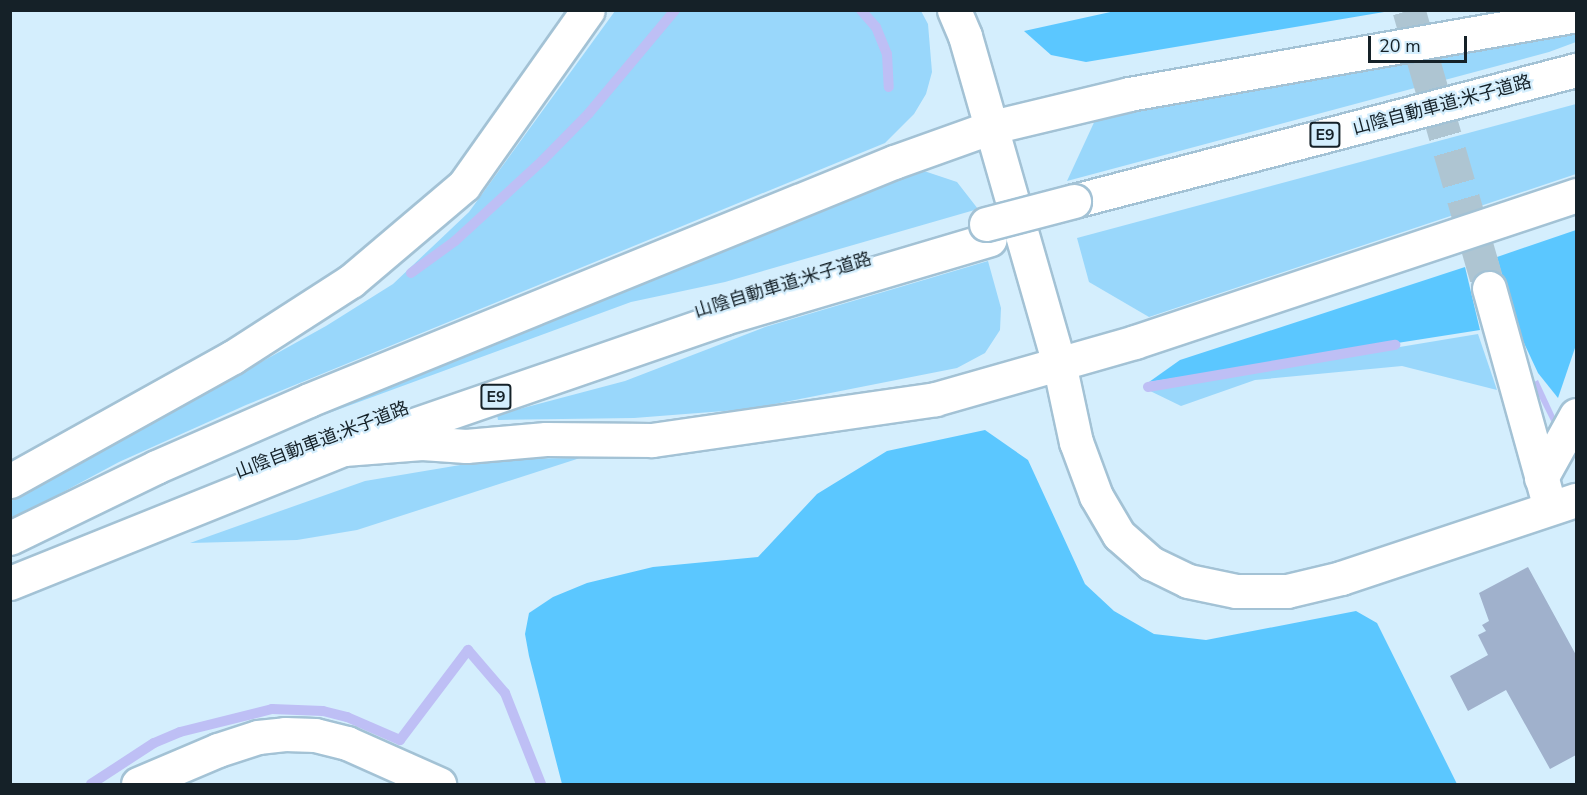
<!DOCTYPE html>
<html>
<head>
<meta charset="utf-8">
<style>
  body { margin:0 }
  #map { position:relative; width:1587px; height:795px; overflow:hidden; background:#d4eefd; font-family:"Nunito Sans","Noto Sans JP",sans-serif }
  div>[style] { position:absolute }
  [style*='--x'] { left:calc(var(--x)*1px); top:calc(var(--y)*1px); width:calc(var(--w)*1px); rotate:calc(var(--a)*1deg) }
  .green>* { inset:0; background:#99d7fb }
  .forest>* { inset:0; background:#5bc7ff }
  .water>* { inset:0; background:#bebff5 }
  .stream>* { height:10px; margin:-5px; padding:0 5px; transform-origin:5px; border-radius:5px; background:#bebff5 }
  .building>* { inset:0; background:#a0b1cc }
  .street-tunnel>* { height:33px; margin-top:-16.5px; transform-origin:0; background:repeating-linear-gradient(90deg,#aec5d2 0 33px,transparent 0 49px) }
  .roads { filter:drop-shadow(2px 0 #a3c2d5) drop-shadow(-2px 0 #a3c2d5) drop-shadow(0 2px #a3c2d5) drop-shadow(0 -2px #a3c2d5) }
  .street>* { height:33px; margin:-16.5px; padding:0 16.5px; transform-origin:16.5px; border-radius:16.5px; background:#fff }
  .secondary>* { height:33px; margin:-16.5px; padding:0 16.5px; transform-origin:16.5px; border-radius:16.5px; background:#fff }
  .highway>* { height:33px; margin:-16.5px; padding:0 16.5px; transform-origin:16.5px; border-radius:16.5px; background:#fff }
  .bridges { filter:drop-shadow(2px 0 #a3c2d5) drop-shadow(-2px 0 #a3c2d5) drop-shadow(0 2px #a3c2d5) drop-shadow(0 -2px #a3c2d5) }
  .highway-bridge>* { height:33px; margin:-16.5px; padding:0 16.5px; transform-origin:16.5px; border-radius:16.5px; background:#fff }
  span { translate:-50% -50%; white-space:nowrap; text-align:center; line-height:1.15; -webkit-text-stroke:4.5px #d4eefd; paint-order:stroke }
  .shield-label span { padding:2px 4px; background:#d4eefd; border:2px solid; border-radius:4px; -webkit-text-stroke-width:0 }
  .shield-label { font-size:16px; color:#152128; font-weight:700 }
  .street-label { font-size:18px; color:#152128 }
  .frame { position:absolute; inset:0; border:12px solid #152128; pointer-events:none }
  .scale { position:absolute; left:1368px; top:36px; width:99px; height:27px; box-sizing:border-box; border:3px solid #152128; border-top:0; padding-left:8px; font-size:18px; line-height:21px; white-space:nowrap; color:#152128; -webkit-text-stroke:4px #d4eefd; paint-order:stroke }
</style>
</head>
<body>
<div id="map">
  <div class="green">
    <i style="clip-path:polygon(615px 11px,921px 11px,928px 24px,932px 72px,926px 94px,914px 114px,885px 143px,246px 405px,119px 462px,11px 520px,11px 501px,326px 326px,393px 284px,469px 212px)"></i>
    <i style="clip-path:polygon(1576px 30px,1576px 42px,1549px 52px,1067px 181px,1097px 116px)"></i>
    <i style="clip-path:polygon(1576px 104px,1576px 174px,1149px 317px,1089px 282px,1077px 238px)"></i>
    <i style="clip-path:polygon(918px 169px,957px 182px,978px 209px,725px 282px,631px 302px,288px 428px,309px 416px)"></i>
    <i style="clip-path:polygon(988px 261px,1001px 308px,1000px 330px,985px 353px,957px 368px,750px 409px,634px 418px,498px 420px,497px 415px,625px 381px,765px 327px)"></i>
    <i style="clip-path:polygon(1478px 334px,1497px 390px,1402px 366px,1255px 380px,1181px 406px,1146px 389px)"></i>
    <i style="clip-path:polygon(580px 458px,357px 530px,297px 540px,190px 543px,365px 481px,496px 459px)"></i>
  </div>
  <div class="forest">
    <i style="clip-path:polygon(1115px 11px,1115px 10px,1390px 11px,1086px 62px,1051px 55px,1024px 31px)"></i>
    <i style="clip-path:polygon(1576px 230px,1576px 345px,1558px 398px,1538px 373px,1516px 326px,1497px 257px)"></i>
    <i style="clip-path:polygon(1465px 267px,1480px 330px,1149px 382px,1180px 360px)"></i>
    <i style="clip-path:polygon(985px 430px,1028px 460px,1085px 584px,1114px 611px,1154px 634px,1206px 640px,1356px 611px,1377px 623px,1457px 784px,562px 784px,529px 656px,525px 634px,529px 613px,553px 597px,587px 583px,653px 567px,758px 557px,817px 494px,887px 451px)"></i>
  </div>
  <div class="water">
    <i style="clip-path:polygon(1538px 380px,1557px 421px,1553px 425px,1532px 383px)"></i>
  </div>
  <div class="stream">
    <i style="--x:861;--y:10;--w:23;--a:49"></i>
    <i style="--x:876;--y:27;--w:29;--a:68"></i>
    <i style="--x:887;--y:54;--w:33;--a:87"></i>
    <i style="--x:411;--y:273;--w:54;--a:-36"></i>
    <i style="--x:455;--y:241;--w:118;--a:-42.6"></i>
    <i style="--x:542;--y:161;--w:67;--a:-45.6"></i>
    <i style="--x:589;--y:113;--w:134;--a:-50.1"></i>
    <i style="--x:1148;--y:387;--w:251;--a:-9.7"></i>
    <i style="--x:91;--y:784;--w:75;--a:-33.1"></i>
    <i style="--x:154;--y:743;--w:28;--a:-23"></i>
    <i style="--x:180;--y:732;--w:95;--a:-14"></i>
    <i style="--x:272;--y:709;--w:51;--a:2.2"></i>
    <i style="--x:323;--y:711;--w:25;--a:14"></i>
    <i style="--x:347;--y:717;--w:58;--a:23.5"></i>
    <i style="--x:400;--y:740;--w:113;--a:-52.9"></i>
    <i style="--x:468;--y:650;--w:57;--a:49.3"></i>
    <i style="--x:505;--y:693;--w:98;--a:68.4"></i>
  </div>
  <div class="building">
    <i style="clip-path:polygon(1528px 567px,1576px 655px,1576px 755px,1550px 769px,1506px 690px,1468px 711px,1450px 676px,1488px 655px,1478px 635px,1486px 631px,1482px 625px,1489px 621px,1479px 593px)"></i>
  </div>
  <div class="street-tunnel">
    <i style="--x:1409;--y:10;--w:289;--a:73.9"></i>
  </div>
  <div class="roads">
    <div class="street">
      <i style="--x:1489;--y:288;--w:228;--a:74.5"></i>
      <i style="--x:1541;--y:478;--w:72;--a:-60.9"></i>
      <i style="--x:138;--y:784;--w:87;--a:-23"></i>
      <i style="--x:218;--y:750;--w:42;--a:-18"></i>
      <i style="--x:258;--y:737;--w:27;--a:-6"></i>
      <i style="--x:285;--y:734;--w:30;--a:2"></i>
      <i style="--x:315;--y:735;--w:33;--a:14"></i>
      <i style="--x:347;--y:743;--w:101;--a:24"></i>
    </div>
    <div class="secondary">
      <i style="--x:954;--y:10;--w:28;--a:67"></i>
      <i style="--x:965;--y:36;--w:340;--a:74"></i>
      <i style="--x:1059;--y:363;--w:81;--a:77.9"></i>
      <i style="--x:1076;--y:442;--w:58;--a:69.7"></i>
      <i style="--x:1096;--y:496;--w:45;--a:59.5"></i>
      <i style="--x:1119;--y:535;--w:43;--a:41.2"></i>
      <i style="--x:1151;--y:563;--w:41;--a:25.9"></i>
      <i style="--x:1188;--y:581;--w:49;--a:11.8"></i>
      <i style="--x:1236;--y:591;--w:51;--a:0"></i>
      <i style="--x:1287;--y:591;--w:56;--a:-13.5"></i>
      <i style="--x:1341;--y:578;--w:248;--a:-18.4"></i>
      <i style="--x:10;--y:481;--w:255;--a:-29.1"></i>
      <i style="--x:233;--y:357;--w:140;--a:-32.8"></i>
      <i style="--x:351;--y:281;--w:148;--a:-40.3"></i>
      <i style="--x:464;--y:185;--w:214;--a:-54.7"></i>
    </div>
    <div class="highway">
      <i style="--x:1074;--y:201;--w:519;--a:-14.63"></i>
      <i style="--x:344;--y:449;--w:78;--a:-4.4"></i>
      <i style="--x:422;--y:443;--w:44;--a:3.9"></i>
      <i style="--x:466;--y:446;--w:80;--a:-5"></i>
      <i style="--x:546;--y:439;--w:106;--a:0.5"></i>
      <i style="--x:652;--y:440;--w:286;--a:-8.2"></i>
      <i style="--x:935;--y:399;--w:208;--a:-15.9"></i>
      <i style="--x:1135;--y:342;--w:465;--a:-18.4"></i>
      <i style="--x:10;--y:538;--w:162;--a:-25.9"></i>
      <i style="--x:156;--y:467;--w:167;--a:-23.6"></i>
      <i style="--x:309;--y:400;--w:632;--a:-22.14"></i>
      <i style="--x:894;--y:162;--w:104;--a:-19.7"></i>
      <i style="--x:992;--y:127;--w:141;--a:-13.5"></i>
      <i style="--x:1129;--y:94;--w:454;--a:-10"></i>
      <i style="--x:10;--y:583;--w:360;--a:-21.9"></i>
      <i style="--x:344;--y:449;--w:402;--a:-19"></i>
      <i style="--x:724;--y:318;--w:277;--a:-16.5"></i>
    </div>
  </div>
  <div class="bridges">
    <div class="highway-bridge">
      <i style="--x:986;--y:224;--w:91;--a:-14.6"></i>
    </div>
  </div>
  <div class="shield-label">
    <span style="left:1325px;top:135px">E9</span>
    <span style="left:496px;top:397px">E9</span>
  </div>
  <div class="street-label">
    <span style="left:1442px;top:105px;rotate:-15deg">山陰自動車道;米子道路</span>
    <span style="left:783px;top:285px;rotate:-17deg">山陰自動車道;米子道路</span>
    <span style="left:322px;top:440px;rotate:-21deg">山陰自動車道;米子道路</span>
  </div>
  <div class="frame"></div>
  <div class="scale">20 m</div>
</div>
</body>
</html>
